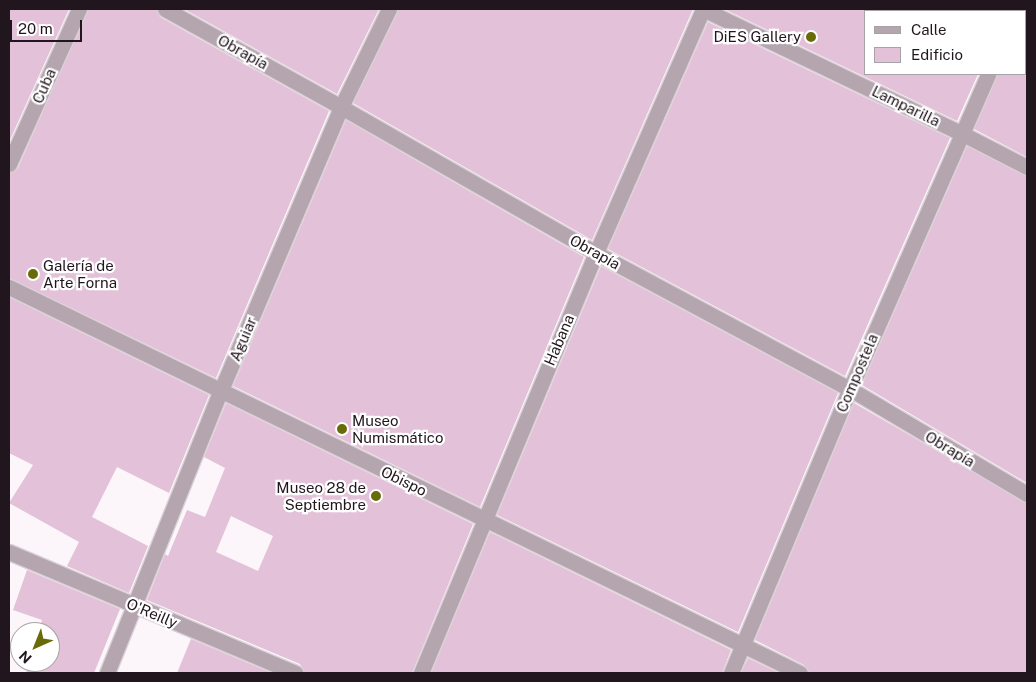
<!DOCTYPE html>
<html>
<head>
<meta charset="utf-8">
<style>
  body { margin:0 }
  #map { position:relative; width:1036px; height:682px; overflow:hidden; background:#fcf5fa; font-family:"Public Sans",sans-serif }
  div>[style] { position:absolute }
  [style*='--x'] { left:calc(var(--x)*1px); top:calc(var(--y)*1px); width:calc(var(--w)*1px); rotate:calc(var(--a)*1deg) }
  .building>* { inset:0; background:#e3c1d8 }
  .roads { filter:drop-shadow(1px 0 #d9d1d7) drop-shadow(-1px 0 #d9d1d7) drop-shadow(0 1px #d9d1d7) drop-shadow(0 -1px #d9d1d7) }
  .street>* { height:15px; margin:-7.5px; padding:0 7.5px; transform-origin:7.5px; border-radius:7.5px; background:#b4a5af }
  .dots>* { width:14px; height:14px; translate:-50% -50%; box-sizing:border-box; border:2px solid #fff; border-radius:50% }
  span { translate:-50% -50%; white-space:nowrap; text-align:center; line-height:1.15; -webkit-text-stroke:4.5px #fff; paint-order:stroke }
  .poi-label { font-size:15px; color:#22161e }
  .right { translate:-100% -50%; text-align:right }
  .left { translate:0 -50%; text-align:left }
  .street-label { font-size:15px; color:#22161e }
  .frame { position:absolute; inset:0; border:10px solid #22161e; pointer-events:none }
  .legend { position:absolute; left:864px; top:10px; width:162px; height:65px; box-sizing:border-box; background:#fff; border:1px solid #a7a2a5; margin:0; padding:6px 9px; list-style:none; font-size:15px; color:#22161e }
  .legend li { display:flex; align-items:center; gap:10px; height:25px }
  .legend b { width:25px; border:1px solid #a7a2a5 }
  .north { position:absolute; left:10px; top:622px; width:50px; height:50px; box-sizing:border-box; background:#fff; border:1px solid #a7a2a5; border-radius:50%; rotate:224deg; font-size:14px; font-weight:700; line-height:20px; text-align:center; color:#22161e }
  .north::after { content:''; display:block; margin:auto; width:18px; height:22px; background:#696a08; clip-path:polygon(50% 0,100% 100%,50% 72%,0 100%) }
  .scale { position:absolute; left:10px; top:20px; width:72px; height:22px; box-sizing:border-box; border:2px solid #22161e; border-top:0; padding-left:6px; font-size:15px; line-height:18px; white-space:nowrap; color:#22161e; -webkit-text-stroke:4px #fff; paint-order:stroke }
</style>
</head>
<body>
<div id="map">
  <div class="building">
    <i style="clip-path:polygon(9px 9px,69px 9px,9px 142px)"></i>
    <i style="clip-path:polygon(88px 9px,156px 9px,160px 17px,329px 111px,216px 378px,9px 278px,9px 173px,18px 168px)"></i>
    <i style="clip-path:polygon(184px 9px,379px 9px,337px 94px)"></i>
    <i style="clip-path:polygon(398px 9px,693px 9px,592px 240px,353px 103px)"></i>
    <i style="clip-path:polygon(724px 9px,865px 9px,865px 74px,978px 74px,957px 121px)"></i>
    <i style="clip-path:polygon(708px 22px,950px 138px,845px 376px,608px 249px)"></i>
    <i style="clip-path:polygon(997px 74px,1027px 74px,1027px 157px,974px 129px)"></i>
    <i style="clip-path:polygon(346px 120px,584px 257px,480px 507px,233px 386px)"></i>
    <i style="clip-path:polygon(967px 146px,1027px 176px,1027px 483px,862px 385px)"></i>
    <i style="clip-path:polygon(601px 266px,838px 393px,738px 632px,497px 515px)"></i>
    <i style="clip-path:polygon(9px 297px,209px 395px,169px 493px,117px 467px,92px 517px,148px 546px,129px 593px,67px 566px,79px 542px,9px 503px,33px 465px,9px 453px)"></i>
    <i style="clip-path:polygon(evenodd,226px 403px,473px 524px,412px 673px,305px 673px,300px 664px,147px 600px,165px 554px,168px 556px,187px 510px,205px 517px,225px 468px,204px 457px,226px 403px,231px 516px,273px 536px,258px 571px,216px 552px,231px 516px)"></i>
    <i style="clip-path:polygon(854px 403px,1027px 503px,1027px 673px,809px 673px,804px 665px,755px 640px)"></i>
    <i style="clip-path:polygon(490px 532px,731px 650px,722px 673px,431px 673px)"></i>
    <i style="clip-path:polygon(27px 570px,120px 609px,94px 673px,26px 673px,30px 662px,50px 662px,50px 632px,39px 632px,42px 620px,13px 610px)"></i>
    <i style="clip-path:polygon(191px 639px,272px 673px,177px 673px)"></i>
    <i style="clip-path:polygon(748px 658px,779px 673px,741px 673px)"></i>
  </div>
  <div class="roads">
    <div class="street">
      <i style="--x:165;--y:9;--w:201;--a:29.1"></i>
      <i style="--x:341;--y:107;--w:294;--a:29.8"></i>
      <i style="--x:596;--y:253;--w:288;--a:28.2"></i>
      <i style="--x:850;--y:389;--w:206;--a:30.7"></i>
      <i style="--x:703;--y:9;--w:286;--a:25.7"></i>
      <i style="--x:961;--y:133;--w:74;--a:27.3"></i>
      <i style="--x:1016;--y:11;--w:2;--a:-63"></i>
      <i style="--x:9;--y:164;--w:170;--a:-65.7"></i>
      <i style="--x:9;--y:287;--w:880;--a:26.01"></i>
      <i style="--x:9;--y:552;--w:311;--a:22.9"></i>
      <i style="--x:107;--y:673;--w:305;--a:-68.1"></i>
      <i style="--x:221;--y:390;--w:307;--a:-67"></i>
      <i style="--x:341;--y:107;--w:109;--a:-63.9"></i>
      <i style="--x:421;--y:673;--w:455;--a:-67.4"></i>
      <i style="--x:596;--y:253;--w:266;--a:-66.3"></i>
      <i style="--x:731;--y:673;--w:308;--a:-67.3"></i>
      <i style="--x:850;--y:389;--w:344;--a:-66.3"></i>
    </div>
  </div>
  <div class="dots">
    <i style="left:811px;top:37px;background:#696a08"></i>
    <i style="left:33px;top:274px;background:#696a08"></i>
    <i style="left:342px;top:429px;background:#696a08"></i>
    <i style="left:376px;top:496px;background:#696a08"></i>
  </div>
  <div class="poi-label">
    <span class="right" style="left:801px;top:37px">DiES Gallery</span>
    <span class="left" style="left:43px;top:274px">Galería de<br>Arte Forna</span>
    <span class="left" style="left:352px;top:429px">Museo<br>Numismático</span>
    <span class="right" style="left:366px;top:496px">Museo 28 de<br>Septiembre</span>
  </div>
  <div class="street-label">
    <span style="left:243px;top:52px;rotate:29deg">Obrapía</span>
    <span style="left:44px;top:86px;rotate:-66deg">Cuba</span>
    <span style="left:906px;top:106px;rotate:26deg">Lamparilla</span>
    <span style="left:595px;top:252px;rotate:29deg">Obrapía</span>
    <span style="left:243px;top:339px;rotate:-67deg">Aguiar</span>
    <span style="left:559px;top:340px;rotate:-67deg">Habana</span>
    <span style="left:857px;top:373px;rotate:-67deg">Compostela</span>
    <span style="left:950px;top:449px;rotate:31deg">Obrapía</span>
    <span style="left:404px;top:481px;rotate:26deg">Obispo</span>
    <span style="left:152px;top:613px;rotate:23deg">O'Reilly</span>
  </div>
  <div class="frame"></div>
  <ul class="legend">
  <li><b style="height:6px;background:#b4a5af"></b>Calle</li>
  <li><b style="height:14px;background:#e3c1d8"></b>Edificio</li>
  </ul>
  <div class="north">N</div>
  <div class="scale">20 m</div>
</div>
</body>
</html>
